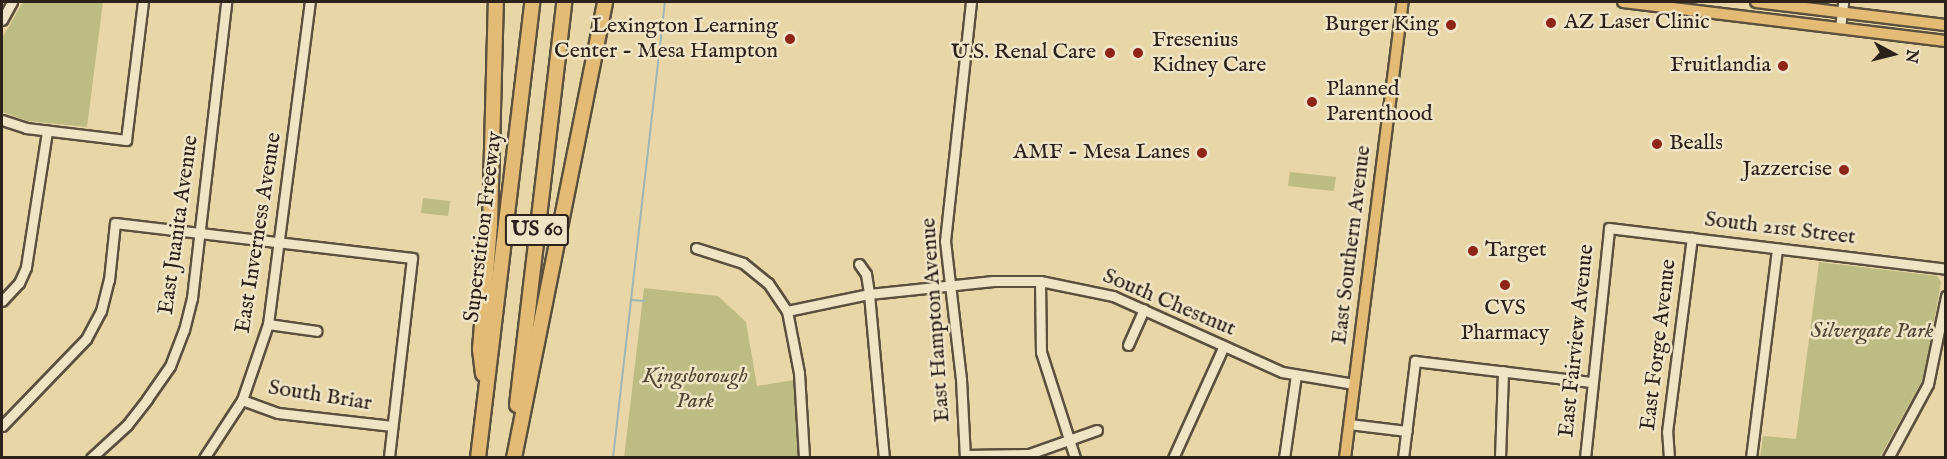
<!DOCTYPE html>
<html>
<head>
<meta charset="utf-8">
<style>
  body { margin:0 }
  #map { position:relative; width:1947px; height:459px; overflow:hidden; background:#e8d6a7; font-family:"IM FELL English",serif }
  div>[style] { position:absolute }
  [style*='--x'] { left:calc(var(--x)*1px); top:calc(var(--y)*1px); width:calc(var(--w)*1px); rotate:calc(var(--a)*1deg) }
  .green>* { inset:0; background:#bdbc82 }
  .stream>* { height:2px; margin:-1px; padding:0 1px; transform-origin:1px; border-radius:1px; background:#9eb6b4 }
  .roads { filter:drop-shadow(2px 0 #5b4f3e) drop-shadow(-2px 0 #5b4f3e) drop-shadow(0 2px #5b4f3e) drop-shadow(0 -2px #5b4f3e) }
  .minor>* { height:9px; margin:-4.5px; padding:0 4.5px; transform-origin:4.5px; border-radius:4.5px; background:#f0e4c6 }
  .major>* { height:10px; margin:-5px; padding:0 5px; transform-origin:5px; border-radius:5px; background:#e4bb74 }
  .highway>* { height:14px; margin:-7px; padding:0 7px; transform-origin:7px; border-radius:7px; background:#e4bb74 }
  .dots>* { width:16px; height:16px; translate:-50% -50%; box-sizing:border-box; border:3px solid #f0e4c6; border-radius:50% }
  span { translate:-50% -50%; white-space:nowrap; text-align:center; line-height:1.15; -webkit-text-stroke:5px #f0e4c6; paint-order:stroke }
  .shield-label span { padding:2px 4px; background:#f0e4c6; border:2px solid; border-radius:4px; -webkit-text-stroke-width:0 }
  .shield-label { font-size:21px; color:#2c221b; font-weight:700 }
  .poi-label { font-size:22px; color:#2c221b }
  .left { translate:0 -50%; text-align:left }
  .right { translate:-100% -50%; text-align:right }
  .street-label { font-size:22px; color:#2c221b }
  .park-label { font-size:22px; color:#504835; font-style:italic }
  .frame { position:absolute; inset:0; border:3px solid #2c221b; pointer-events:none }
  .north { position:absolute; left:1863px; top:24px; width:60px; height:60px; -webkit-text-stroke:4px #f0e4c6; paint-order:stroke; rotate:97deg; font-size:16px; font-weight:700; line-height:24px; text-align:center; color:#2c221b }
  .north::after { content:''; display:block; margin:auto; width:21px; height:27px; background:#2c221b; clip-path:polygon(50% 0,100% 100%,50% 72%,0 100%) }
</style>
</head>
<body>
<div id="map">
  <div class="green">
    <i style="clip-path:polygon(23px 2px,103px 2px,87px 127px,28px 121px,2px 112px,2px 38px)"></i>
    <i style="clip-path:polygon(1290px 172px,1336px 177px,1334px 191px,1288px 186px)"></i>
    <i style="clip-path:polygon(423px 198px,450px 201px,448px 216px,421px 213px)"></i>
    <i style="clip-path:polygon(1819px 262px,1937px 276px,1941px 282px,1924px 377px,1880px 457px,1760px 458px,1763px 436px,1796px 439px)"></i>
    <i style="clip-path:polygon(644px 288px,718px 296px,746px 322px,757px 386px,794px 380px,799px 457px,624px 458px)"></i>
  </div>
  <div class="stream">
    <i style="--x:631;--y:300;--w:14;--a:4"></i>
    <i style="--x:613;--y:458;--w:459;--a:-83.5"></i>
  </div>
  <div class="roads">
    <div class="minor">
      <i style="--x:2;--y:20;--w:21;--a:-61"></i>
      <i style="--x:1840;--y:28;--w:26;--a:-83"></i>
      <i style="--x:2;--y:120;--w:25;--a:18"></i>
      <i style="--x:26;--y:128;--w:101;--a:6.8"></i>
      <i style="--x:126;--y:140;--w:139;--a:-83"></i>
      <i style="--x:696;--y:248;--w:49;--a:17.7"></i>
      <i style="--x:743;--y:263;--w:32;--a:39"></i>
      <i style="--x:768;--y:283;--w:34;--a:56"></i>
      <i style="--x:787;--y:311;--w:63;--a:79"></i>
      <i style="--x:799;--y:373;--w:85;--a:86.6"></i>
      <i style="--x:859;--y:264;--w:12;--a:55"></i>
      <i style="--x:866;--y:274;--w:20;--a:81"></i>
      <i style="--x:869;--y:294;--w:165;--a:84.8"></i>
      <i style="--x:1040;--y:281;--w:71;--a:89.2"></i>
      <i style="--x:1041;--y:352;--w:111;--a:72.2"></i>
      <i style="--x:2;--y:301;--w:25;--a:-47"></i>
      <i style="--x:19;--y:283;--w:17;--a:-66"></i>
      <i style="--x:26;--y:267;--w:138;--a:-81.2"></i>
      <i style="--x:787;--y:311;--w:84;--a:-11.7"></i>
      <i style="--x:869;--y:294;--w:125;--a:-6"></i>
      <i style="--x:993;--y:281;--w:47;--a:0"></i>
      <i style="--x:1040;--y:281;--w:75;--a:11.6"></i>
      <i style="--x:1113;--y:296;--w:185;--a:24.2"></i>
      <i style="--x:1282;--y:372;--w:73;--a:9.5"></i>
      <i style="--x:268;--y:324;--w:49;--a:8.1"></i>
      <i style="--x:1128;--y:345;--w:39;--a:-66"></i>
      <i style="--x:242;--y:400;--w:38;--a:20"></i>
      <i style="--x:278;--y:413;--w:115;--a:6.5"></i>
      <i style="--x:1349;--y:424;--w:58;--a:6.9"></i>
      <i style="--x:2;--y:426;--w:121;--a:-46"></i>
      <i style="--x:86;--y:339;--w:32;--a:-62"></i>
      <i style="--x:101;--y:311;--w:32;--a:-76"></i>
      <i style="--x:109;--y:280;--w:57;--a:-84"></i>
      <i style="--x:115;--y:223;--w:299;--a:6.7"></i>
      <i style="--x:412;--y:258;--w:201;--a:96.6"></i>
      <i style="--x:965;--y:455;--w:64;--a:-0.9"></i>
      <i style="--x:1029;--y:454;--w:72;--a:-19.4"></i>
      <i style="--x:91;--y:458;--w:49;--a:-42.5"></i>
      <i style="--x:127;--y:425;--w:33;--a:-52"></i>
      <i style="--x:147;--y:399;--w:40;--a:-55.1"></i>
      <i style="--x:170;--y:366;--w:39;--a:-69"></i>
      <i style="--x:184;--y:330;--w:33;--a:-76"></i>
      <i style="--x:192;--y:298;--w:298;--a:-83.4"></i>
      <i style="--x:204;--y:458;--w:69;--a:-56.8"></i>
      <i style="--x:242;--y:400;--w:80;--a:-71.1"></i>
      <i style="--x:268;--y:324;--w:325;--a:-82.6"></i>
      <i style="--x:965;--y:458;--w:79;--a:-92.9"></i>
      <i style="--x:961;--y:379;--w:139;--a:-96.6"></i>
      <i style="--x:945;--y:241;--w:240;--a:-83.8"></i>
      <i style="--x:1173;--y:458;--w:121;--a:-65.6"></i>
      <i style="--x:1284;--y:458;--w:84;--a:-81.8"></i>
      <i style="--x:1403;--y:458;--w:98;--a:-82.9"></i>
      <i style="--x:1415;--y:361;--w:177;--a:6.8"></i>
      <i style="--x:1500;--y:458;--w:87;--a:-88"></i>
      <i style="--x:1585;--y:458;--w:231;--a:-84"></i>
      <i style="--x:1609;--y:228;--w:339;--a:6.9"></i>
      <i style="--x:1669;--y:458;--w:26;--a:-94"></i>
      <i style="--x:1667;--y:432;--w:196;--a:-82.7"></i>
      <i style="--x:1751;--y:458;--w:211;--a:-82.9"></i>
      <i style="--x:1888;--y:458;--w:84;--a:-61.6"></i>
      <i style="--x:1928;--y:384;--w:90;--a:-78.4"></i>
    </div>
    <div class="major">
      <i style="--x:1623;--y:2;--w:325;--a:6.9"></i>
      <i style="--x:1756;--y:2;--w:191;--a:6.9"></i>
      <i style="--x:1345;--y:458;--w:460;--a:-82.8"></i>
    </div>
    <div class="highway">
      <i style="--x:483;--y:374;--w:25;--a:-97"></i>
      <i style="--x:480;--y:349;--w:124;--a:-85.4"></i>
      <i style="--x:490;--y:225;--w:223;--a:-88.5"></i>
      <i style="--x:517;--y:405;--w:406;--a:-83.3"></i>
      <i style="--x:478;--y:458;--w:459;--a:-83.2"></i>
      <i style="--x:514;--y:458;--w:465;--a:-78.7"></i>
    </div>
  </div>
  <div class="dots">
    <i style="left:1551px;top:23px;background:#8f2418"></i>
    <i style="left:1451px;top:25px;background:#8f2418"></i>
    <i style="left:790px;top:39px;background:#8f2418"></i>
    <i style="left:1110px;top:53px;background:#8f2418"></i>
    <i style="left:1138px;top:53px;background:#8f2418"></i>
    <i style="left:1783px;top:66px;background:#8f2418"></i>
    <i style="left:1312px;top:102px;background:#8f2418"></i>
    <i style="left:1657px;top:144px;background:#8f2418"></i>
    <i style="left:1202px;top:153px;background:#8f2418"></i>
    <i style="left:1844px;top:170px;background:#8f2418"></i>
    <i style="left:1473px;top:251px;background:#8f2418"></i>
    <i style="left:1505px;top:285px;background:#8f2418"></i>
  </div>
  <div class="shield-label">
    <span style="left:537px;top:230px">US 60</span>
  </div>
  <div class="poi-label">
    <span class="left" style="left:1564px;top:23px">AZ Laser Clinic</span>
    <span class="right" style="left:1439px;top:25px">Burger King</span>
    <span class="right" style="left:778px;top:39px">Lexington Learning<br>Center - Mesa Hampton</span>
    <span class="left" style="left:1152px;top:53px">Fresenius<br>Kidney Care</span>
    <span class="right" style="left:1096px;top:53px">U.S. Renal Care</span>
    <span class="right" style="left:1771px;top:66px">Fruitlandia</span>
    <span class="left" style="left:1326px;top:102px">Planned<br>Parenthood</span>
    <span class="left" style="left:1669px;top:144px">Bealls</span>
    <span class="right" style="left:1190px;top:153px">AMF - Mesa Lanes</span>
    <span class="right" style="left:1832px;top:170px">Jazzercise</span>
    <span class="left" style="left:1485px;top:251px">Target</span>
    <span style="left:1505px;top:321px">CVS<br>Pharmacy</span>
  </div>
  <div class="street-label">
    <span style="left:179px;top:225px;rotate:-82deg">East Juanita Avenue</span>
    <span style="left:484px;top:227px;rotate:-83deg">Superstition Freeway</span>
    <span style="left:1780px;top:229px;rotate:7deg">South 21st Street</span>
    <span style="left:259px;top:233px;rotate:-81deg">East Inverness Avenue</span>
    <span style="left:1352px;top:245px;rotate:-83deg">East Southern Avenue</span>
    <span style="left:1169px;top:303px;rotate:23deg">South Chestnut</span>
    <span style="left:936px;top:320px;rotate:-94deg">East Hampton Avenue</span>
    <span style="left:1577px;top:341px;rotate:-84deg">East Fairview Avenue</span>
    <span style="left:1659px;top:345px;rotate:-83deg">East Forge Avenue</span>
    <span style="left:320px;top:396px;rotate:9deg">South Briar</span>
  </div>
  <div class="park-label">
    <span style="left:1872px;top:332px">Silvergate Park</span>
    <span style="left:695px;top:389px">Kingsborough<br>Park</span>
  </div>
  <div class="frame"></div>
  <div class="north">N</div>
</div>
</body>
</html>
